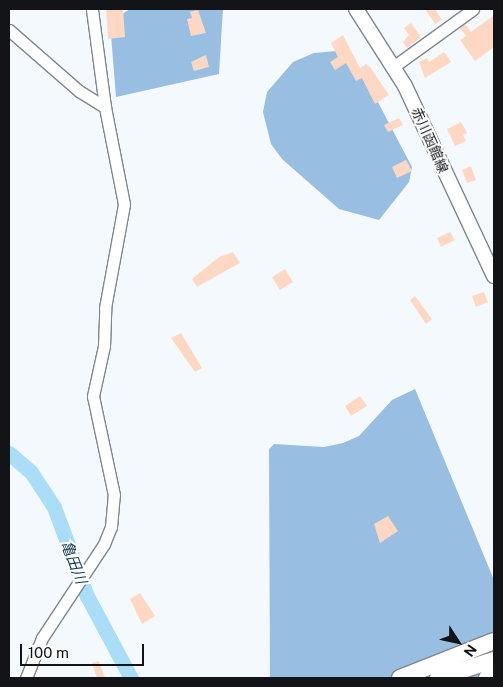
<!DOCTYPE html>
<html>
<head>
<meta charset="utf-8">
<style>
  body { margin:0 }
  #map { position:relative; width:503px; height:687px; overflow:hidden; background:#f4f9fe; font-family:"Public Sans","Noto Sans JP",sans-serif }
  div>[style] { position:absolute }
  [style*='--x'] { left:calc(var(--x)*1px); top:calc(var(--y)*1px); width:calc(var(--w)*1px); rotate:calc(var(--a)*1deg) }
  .forest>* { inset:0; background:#98bee1 }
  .river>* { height:15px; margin:-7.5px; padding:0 7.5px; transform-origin:7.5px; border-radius:7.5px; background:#aaddf8 }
  .building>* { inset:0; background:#fed8c3 }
  .roads { filter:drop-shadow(1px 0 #7f868d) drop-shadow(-1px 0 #7f868d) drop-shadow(0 1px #7f868d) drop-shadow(0 -1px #7f868d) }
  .minor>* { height:11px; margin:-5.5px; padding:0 5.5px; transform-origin:5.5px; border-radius:5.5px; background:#fff }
  .major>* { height:14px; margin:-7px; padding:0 7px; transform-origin:7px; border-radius:7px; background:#fff }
  .highway>* { height:16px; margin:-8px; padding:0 8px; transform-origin:8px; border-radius:8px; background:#fff }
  span { translate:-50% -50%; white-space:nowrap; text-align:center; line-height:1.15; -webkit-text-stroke:4px #fff; paint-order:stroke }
  .street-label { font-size:14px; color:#121417 }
  .water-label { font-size:15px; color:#123c50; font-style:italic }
  .frame { position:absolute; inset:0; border:10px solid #121417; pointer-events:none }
  .north { position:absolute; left:433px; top:617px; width:50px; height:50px; -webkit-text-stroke:4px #fff; paint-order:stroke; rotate:125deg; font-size:14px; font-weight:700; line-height:20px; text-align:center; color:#121417 }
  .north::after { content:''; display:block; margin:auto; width:18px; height:22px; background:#121417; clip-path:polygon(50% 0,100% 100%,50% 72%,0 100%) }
  .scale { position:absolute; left:20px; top:644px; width:124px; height:22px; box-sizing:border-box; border:2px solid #121417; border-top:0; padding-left:6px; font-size:15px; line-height:18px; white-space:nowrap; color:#121417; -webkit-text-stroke:4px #fff; paint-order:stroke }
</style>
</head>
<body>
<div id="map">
  <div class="forest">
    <i style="clip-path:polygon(130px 9px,223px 9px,219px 74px,116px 97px,110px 22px)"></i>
    <i style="clip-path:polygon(336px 51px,360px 68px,412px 167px,409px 182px,379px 220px,339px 209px,282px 159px,271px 144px,263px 112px,267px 92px,293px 62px,314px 53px)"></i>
    <i style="clip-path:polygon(415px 389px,494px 580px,494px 678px,270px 678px,269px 449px,274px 444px,324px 447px,343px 443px,359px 436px,392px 400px)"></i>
  </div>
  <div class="river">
    <i style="--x:9;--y:453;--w:29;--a:41"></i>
    <i style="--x:31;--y:472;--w:42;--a:56.7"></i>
    <i style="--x:54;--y:507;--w:95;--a:69.7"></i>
    <i style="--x:87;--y:596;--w:93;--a:61.8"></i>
  </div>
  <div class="building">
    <i style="clip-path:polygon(106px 9px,123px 9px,125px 37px,108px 39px)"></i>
    <i style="clip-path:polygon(425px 9px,435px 9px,442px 20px,435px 24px)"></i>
    <i style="clip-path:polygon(198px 10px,206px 33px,191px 36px,187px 19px,192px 18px,190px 12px)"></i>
    <i style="clip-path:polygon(494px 15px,494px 47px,475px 61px,460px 40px,466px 36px,460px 28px,465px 24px,471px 32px)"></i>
    <i style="clip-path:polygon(411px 23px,421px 37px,407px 48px,403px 42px,409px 35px,404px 28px)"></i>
    <i style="clip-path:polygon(343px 35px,360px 68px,366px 64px,370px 67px,389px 95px,375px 104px,362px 78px,356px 81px,346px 63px,335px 70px,330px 62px,338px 57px,331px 43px)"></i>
    <i style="clip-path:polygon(444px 52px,451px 62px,425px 78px,419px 62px,427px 58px,429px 62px)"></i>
    <i style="clip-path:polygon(206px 55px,209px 67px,194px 71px,191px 62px)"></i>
    <i style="clip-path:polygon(399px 118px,403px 125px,388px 132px,384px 125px)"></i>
    <i style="clip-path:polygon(461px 122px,467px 133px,463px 135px,466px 141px,455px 146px,447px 129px)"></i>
    <i style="clip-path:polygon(406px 160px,412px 171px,397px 178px,392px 167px)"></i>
    <i style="clip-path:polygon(471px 166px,476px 180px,467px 183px,462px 170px)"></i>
    <i style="clip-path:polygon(450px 232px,455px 240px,441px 247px,437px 238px)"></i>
    <i style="clip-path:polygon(233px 252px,240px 263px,197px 287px,192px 279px,219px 257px)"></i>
    <i style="clip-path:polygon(285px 269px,293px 282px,280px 290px,272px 277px)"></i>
    <i style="clip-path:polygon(484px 292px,488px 302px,476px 307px,472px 296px)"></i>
    <i style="clip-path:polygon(415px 296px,432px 319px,426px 324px,410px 300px)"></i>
    <i style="clip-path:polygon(181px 333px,202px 368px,195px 372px,171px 338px)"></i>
    <i style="clip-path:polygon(360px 396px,367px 406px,351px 416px,345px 406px)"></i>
    <i style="clip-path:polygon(388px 516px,398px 531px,380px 543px,374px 524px)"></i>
    <i style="clip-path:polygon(140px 593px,155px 616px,142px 624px,130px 599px)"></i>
    <i style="clip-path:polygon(99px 661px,105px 678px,97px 678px,92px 663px)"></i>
  </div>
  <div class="roads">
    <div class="minor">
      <i style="--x:9;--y:30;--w:93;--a:41.1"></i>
      <i style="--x:79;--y:91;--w:31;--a:32"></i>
      <i style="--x:393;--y:67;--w:99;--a:-35.9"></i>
      <i style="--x:26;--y:678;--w:43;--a:-68.2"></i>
      <i style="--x:42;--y:638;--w:113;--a:-56.6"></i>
      <i style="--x:104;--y:544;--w:18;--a:-68"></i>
      <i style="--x:111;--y:527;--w:32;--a:-85"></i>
      <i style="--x:114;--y:495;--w:101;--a:-102"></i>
      <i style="--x:93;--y:396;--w:51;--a:-77.6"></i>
      <i style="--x:104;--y:346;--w:38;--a:-88"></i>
      <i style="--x:105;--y:308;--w:106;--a:-79.6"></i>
      <i style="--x:124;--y:204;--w:99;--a:-101.1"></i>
      <i style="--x:105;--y:107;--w:99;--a:-97.6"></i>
    </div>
    <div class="major">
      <i style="--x:356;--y:9;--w:91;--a:57.5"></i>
      <i style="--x:405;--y:86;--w:210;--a:64.9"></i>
    </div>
    <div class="highway">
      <i style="--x:400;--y:678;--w:101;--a:-21.5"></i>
      <i style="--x:438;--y:678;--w:59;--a:-17.8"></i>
      <i style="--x:487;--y:678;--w:7;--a:-16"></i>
    </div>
  </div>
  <div class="street-label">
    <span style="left:430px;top:140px;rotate:66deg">赤川函館線</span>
  </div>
  <div class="water-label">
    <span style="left:74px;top:562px;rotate:69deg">亀田川</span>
  </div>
  <div class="frame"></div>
  <div class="north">N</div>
  <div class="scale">100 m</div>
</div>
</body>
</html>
